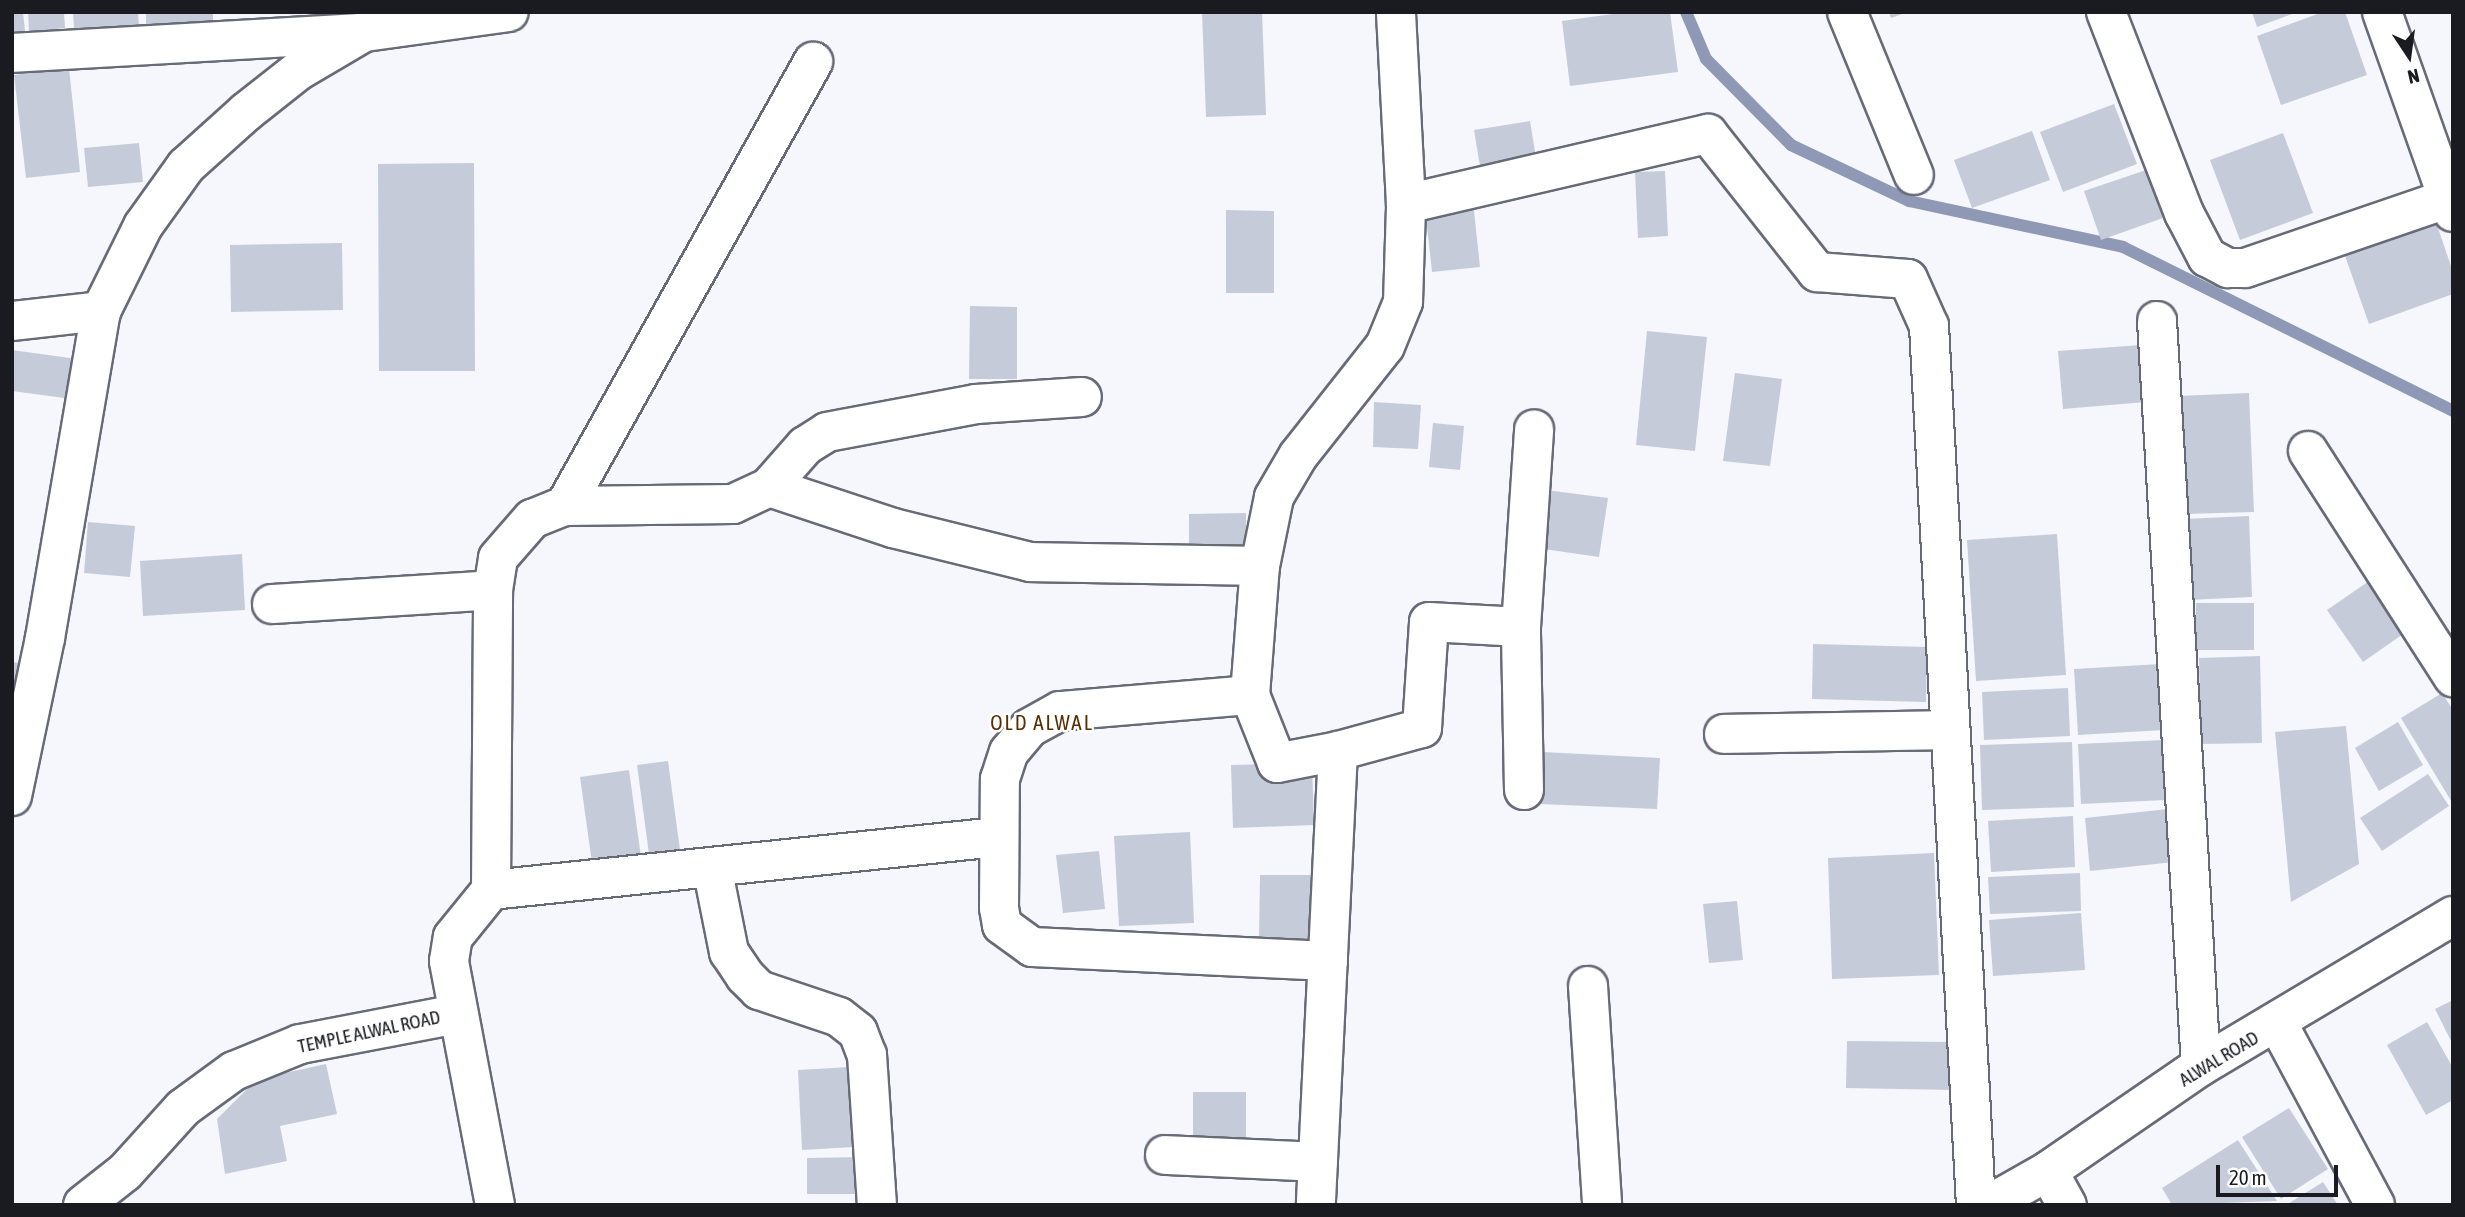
<!DOCTYPE html>
<html>
<head>
<meta charset="utf-8">
<style>
  body { margin:0 }
  #map { position:relative; width:2465px; height:1217px; overflow:hidden; background:#f5f7fd; font-family:"Asap Condensed",sans-serif }
  div>[style] { position:absolute }
  [style*='--x'] { left:calc(var(--x)*1px); top:calc(var(--y)*1px); width:calc(var(--w)*1px); rotate:calc(var(--a)*1deg) }
  .stream>* { height:12px; margin:-6px; padding:0 6px; transform-origin:6px; border-radius:6px; background:#8f98b5 }
  .building>* { inset:0; background:#c6cbda }
  .roads { filter:drop-shadow(2px 0 #676b78) drop-shadow(-2px 0 #676b78) drop-shadow(0 2px #676b78) drop-shadow(0 -2px #676b78) }
  .street>* { height:38px; margin:-19px; padding:0 19px; transform-origin:19px; border-radius:19px; background:#fff }
  .secondary>* { height:38px; margin:-19px; padding:0 19px; transform-origin:19px; border-radius:19px; background:#fff }
  span { translate:-50% -50%; white-space:nowrap; text-align:center; line-height:1.15; -webkit-text-stroke:5px #fff; paint-order:stroke }
  .street-label { font-size:19px; color:#191b20 }
  .neighbourhood-label { font-size:21px; color:#562e00; letter-spacing:2px }
  .frame { position:absolute; inset:0; border:14px solid #191b20; pointer-events:none }
  .north { position:absolute; left:2374px; top:21px; width:70px; height:70px; -webkit-text-stroke:5px #fff; paint-order:stroke; rotate:167deg; font-size:19px; font-weight:700; line-height:28px; text-align:center; color:#191b20 }
  .north::after { content:''; display:block; margin:auto; width:24px; height:32px; background:#191b20; clip-path:polygon(50% 0,100% 100%,50% 72%,0 100%) }
  .scale { position:absolute; left:2216px; top:1165px; width:122px; height:32px; box-sizing:border-box; border:4px solid #191b20; border-top:0; padding-left:9px; font-size:21px; line-height:24px; white-space:nowrap; color:#191b20; -webkit-text-stroke:5px #fff; paint-order:stroke }
</style>
</head>
<body>
<div id="map">
  <div class="stream">
    <i style="--x:1686;--y:12;--w:51;--a:66.9"></i>
    <i style="--x:1706;--y:59;--w:121;--a:45.3"></i>
    <i style="--x:1791;--y:145;--w:131;--a:25.4"></i>
    <i style="--x:1909;--y:201;--w:219;--a:12.1"></i>
    <i style="--x:2123;--y:247;--w:369;--a:26.4"></i>
  </div>
  <div class="building">
    <i style="clip-path:polygon(12px 12px,23px 12px,25px 31px,12px 32px)"></i>
    <i style="clip-path:polygon(28px 12px,64px 12px,65px 28px,29px 32px)"></i>
    <i style="clip-path:polygon(73px 12px,138px 12px,139px 27px,74px 29px)"></i>
    <i style="clip-path:polygon(146px 12px,213px 12px,213px 29px,146px 31px)"></i>
    <i style="clip-path:polygon(1202px 12px,1262px 12px,1266px 115px,1206px 117px)"></i>
    <i style="clip-path:polygon(1627px 12px,1670px 12px,1678px 72px,1570px 86px,1562px 21px)"></i>
    <i style="clip-path:polygon(1889px 12px,1905px 12px,1905px 13px,1891px 18px)"></i>
    <i style="clip-path:polygon(2252px 12px,2295px 12px,2295px 13px,2257px 27px)"></i>
    <i style="clip-path:polygon(2323px 12px,2345px 12px,2367px 75px,2281px 105px,2257px 36px)"></i>
    <i style="clip-path:polygon(69px 68px,80px 172px,26px 178px,14px 75px)"></i>
    <i style="clip-path:polygon(2114px 104px,2137px 164px,2063px 192px,2040px 132px)"></i>
    <i style="clip-path:polygon(1530px 121px,1538px 170px,1482px 179px,1474px 130px)"></i>
    <i style="clip-path:polygon(2032px 131px,2050px 180px,1972px 208px,1954px 160px)"></i>
    <i style="clip-path:polygon(2283px 133px,2313px 213px,2240px 240px,2210px 160px)"></i>
    <i style="clip-path:polygon(139px 143px,143px 182px,88px 187px,84px 148px)"></i>
    <i style="clip-path:polygon(474px 163px,475px 371px,379px 371px,378px 164px)"></i>
    <i style="clip-path:polygon(2146px 170px,2163px 218px,2101px 240px,2084px 191px)"></i>
    <i style="clip-path:polygon(1665px 171px,1668px 236px,1638px 238px,1635px 172px)"></i>
    <i style="clip-path:polygon(1473px 202px,1480px 267px,1432px 272px,1425px 208px)"></i>
    <i style="clip-path:polygon(1226px 210px,1274px 211px,1274px 293px,1226px 293px)"></i>
    <i style="clip-path:polygon(2436px 222px,2453px 272px,2453px 294px,2369px 324px,2344px 253px)"></i>
    <i style="clip-path:polygon(342px 243px,343px 310px,231px 312px,230px 245px)"></i>
    <i style="clip-path:polygon(970px 306px,1017px 307px,1017px 379px,969px 379px)"></i>
    <i style="clip-path:polygon(1647px 331px,1707px 337px,1695px 451px,1636px 445px)"></i>
    <i style="clip-path:polygon(2141px 345px,2146px 402px,2063px 409px,2058px 351px)"></i>
    <i style="clip-path:polygon(12px 350px,77px 359px,72px 399px,12px 391px)"></i>
    <i style="clip-path:polygon(1735px 373px,1782px 379px,1770px 466px,1723px 461px)"></i>
    <i style="clip-path:polygon(2249px 393px,2254px 512px,2183px 514px,2178px 396px)"></i>
    <i style="clip-path:polygon(1374px 402px,1421px 405px,1418px 449px,1373px 447px)"></i>
    <i style="clip-path:polygon(1433px 423px,1464px 426px,1460px 470px,1429px 467px)"></i>
    <i style="clip-path:polygon(1538px 489px,1608px 498px,1599px 557px,1530px 547px)"></i>
    <i style="clip-path:polygon(1246px 513px,1246px 560px,1189px 561px,1189px 514px)"></i>
    <i style="clip-path:polygon(2249px 516px,2252px 597px,2188px 600px,2184px 519px)"></i>
    <i style="clip-path:polygon(88px 522px,135px 526px,130px 577px,84px 573px)"></i>
    <i style="clip-path:polygon(2057px 534px,2066px 675px,1976px 681px,1967px 540px)"></i>
    <i style="clip-path:polygon(242px 554px,245px 610px,143px 616px,140px 561px)"></i>
    <i style="clip-path:polygon(2369px 581px,2406px 632px,2363px 662px,2327px 610px)"></i>
    <i style="clip-path:polygon(2196px 603px,2254px 603px,2254px 650px,2196px 650px)"></i>
    <i style="clip-path:polygon(1813px 644px,1927px 647px,1926px 702px,1812px 699px)"></i>
    <i style="clip-path:polygon(2260px 656px,2262px 743px,2201px 744px,2199px 658px)"></i>
    <i style="clip-path:polygon(12px 662px,29px 664px,12px 722px)"></i>
    <i style="clip-path:polygon(2161px 664px,2164px 730px,2078px 735px,2074px 669px)"></i>
    <i style="clip-path:polygon(2068px 688px,2070px 736px,1984px 740px,1982px 692px)"></i>
    <i style="clip-path:polygon(2442px 693px,2453px 710px,2453px 804px,2401px 718px)"></i>
    <i style="clip-path:polygon(2398px 722px,2423px 765px,2379px 791px,2355px 748px)"></i>
    <i style="clip-path:polygon(2346px 726px,2359px 864px,2291px 902px,2275px 732px)"></i>
    <i style="clip-path:polygon(2164px 740px,2166px 800px,2081px 804px,2078px 744px)"></i>
    <i style="clip-path:polygon(2072px 742px,2074px 807px,1982px 810px,1980px 745px)"></i>
    <i style="clip-path:polygon(1543px 752px,1660px 758px,1657px 809px,1540px 804px)"></i>
    <i style="clip-path:polygon(668px 761px,680px 850px,649px 854px,637px 765px)"></i>
    <i style="clip-path:polygon(1312px 763px,1314px 825px,1233px 828px,1231px 765px)"></i>
    <i style="clip-path:polygon(629px 770px,641px 857px,592px 863px,580px 777px)"></i>
    <i style="clip-path:polygon(2428px 774px,2449px 806px,2382px 851px,2360px 818px)"></i>
    <i style="clip-path:polygon(2168px 809px,2174px 862px,2090px 871px,2085px 818px)"></i>
    <i style="clip-path:polygon(2073px 816px,2075px 867px,1991px 872px,1988px 821px)"></i>
    <i style="clip-path:polygon(1190px 832px,1194px 923px,1119px 926px,1114px 836px)"></i>
    <i style="clip-path:polygon(1099px 851px,1105px 909px,1063px 913px,1056px 855px)"></i>
    <i style="clip-path:polygon(1934px 853px,1939px 975px,1832px 979px,1828px 858px)"></i>
    <i style="clip-path:polygon(2080px 873px,2081px 911px,1990px 914px,1988px 877px)"></i>
    <i style="clip-path:polygon(1260px 875px,1310px 875px,1310px 942px,1259px 941px)"></i>
    <i style="clip-path:polygon(1737px 901px,1743px 960px,1709px 963px,1703px 904px)"></i>
    <i style="clip-path:polygon(2081px 913px,2085px 970px,1993px 976px,1989px 920px)"></i>
    <i style="clip-path:polygon(2453px 1000px,2453px 1045px,2435px 1009px)"></i>
    <i style="clip-path:polygon(2427px 1022px,2453px 1068px,2453px 1100px,2426px 1115px,2387px 1045px)"></i>
    <i style="clip-path:polygon(1847px 1041px,1953px 1042px,1952px 1090px,1846px 1088px)"></i>
    <i style="clip-path:polygon(326px 1064px,337px 1114px,280px 1126px,287px 1161px,225px 1174px,217px 1119px,257px 1079px)"></i>
    <i style="clip-path:polygon(850px 1067px,854px 1147px,802px 1150px,798px 1070px)"></i>
    <i style="clip-path:polygon(1193px 1092px,1246px 1092px,1246px 1143px,1193px 1143px)"></i>
    <i style="clip-path:polygon(2289px 1108px,2328px 1169px,2281px 1199px,2242px 1137px)"></i>
    <i style="clip-path:polygon(2238px 1140px,2277px 1201px,2172px 1205px,2162px 1188px)"></i>
    <i style="clip-path:polygon(866px 1157px,867px 1194px,807px 1194px,807px 1158px)"></i>
    <i style="clip-path:polygon(2323px 1182px,2338px 1205px,2286px 1205px)"></i>
  </div>
  <div class="roads">
    <div class="street">
      <i style="--x:1847;--y:12;--w:176;--a:67.7"></i>
      <i style="--x:2106;--y:12;--w:216;--a:68.8"></i>
      <i style="--x:2184;--y:213;--w:50;--a:62.4"></i>
      <i style="--x:2207;--y:257;--w:24;--a:28"></i>
      <i style="--x:2228;--y:268;--w:17;--a:0"></i>
      <i style="--x:2245;--y:268;--w:213;--a:-18.9"></i>
      <i style="--x:2382;--y:12;--w:212;--a:70.5"></i>
      <i style="--x:12;--y:53;--w:347;--a:-3.3"></i>
      <i style="--x:1406;--y:204;--w:310;--a:-13.1"></i>
      <i style="--x:1708;--y:134;--w:176;--a:51.7"></i>
      <i style="--x:1817;--y:272;--w:91;--a:4.4"></i>
      <i style="--x:1908;--y:279;--w:51;--a:65.9"></i>
      <i style="--x:1929;--y:326;--w:880;--a:86.94"></i>
      <i style="--x:12;--y:321;--w:90;--a:-6.4"></i>
      <i style="--x:2157;--y:321;--w:746;--a:86.62"></i>
      <i style="--x:2308;--y:451;--w:269;--a:57.3"></i>
      <i style="--x:769;--y:487;--w:131;--a:18.3"></i>
      <i style="--x:893;--y:528;--w:141;--a:13.9"></i>
      <i style="--x:1030;--y:562;--w:230;--a:1"></i>
      <i style="--x:565;--y:506;--w:509;--a:-60.81"></i>
      <i style="--x:272;--y:604;--w:221;--a:-3.6"></i>
      <i style="--x:1250;--y:695;--w:73;--a:68.3"></i>
      <i style="--x:1277;--y:763;--w:62;--a:-11.1"></i>
      <i style="--x:1338;--y:751;--w:455;--a:92.8"></i>
      <i style="--x:1724;--y:734;--w:225;--a:-1"></i>
      <i style="--x:1338;--y:751;--w:87;--a:-15.3"></i>
      <i style="--x:1422;--y:728;--w:106;--a:-86.2"></i>
      <i style="--x:1429;--y:622;--w:92;--a:3.1"></i>
      <i style="--x:1524;--y:790;--w:163;--a:-91.1"></i>
      <i style="--x:1521;--y:627;--w:198;--a:-86.2"></i>
      <i style="--x:12;--y:796;--w:161;--a:-78.2"></i>
      <i style="--x:45;--y:638;--w:332;--a:-80.3"></i>
      <i style="--x:101;--y:311;--w:95;--a:-63.7"></i>
      <i style="--x:143;--y:226;--w:74;--a:-54.4"></i>
      <i style="--x:186;--y:166;--w:81;--a:-42"></i>
      <i style="--x:246;--y:112;--w:66;--a:-38.3"></i>
      <i style="--x:298;--y:71;--w:77;--a:-30.6"></i>
      <i style="--x:364;--y:32;--w:146;--a:-7.9"></i>
      <i style="--x:712;--y:867;--w:87;--a:78.7"></i>
      <i style="--x:729;--y:952;--w:29;--a:56"></i>
      <i style="--x:745;--y:976;--w:20;--a:45"></i>
      <i style="--x:759;--y:990;--w:84;--a:18.6"></i>
      <i style="--x:839;--y:1017;--w:24;--a:38"></i>
      <i style="--x:858;--y:1032;--w:25;--a:69"></i>
      <i style="--x:867;--y:1055;--w:150;--a:86.2"></i>
      <i style="--x:491;--y:890;--w:300;--a:-89.6"></i>
      <i style="--x:493;--y:590;--w:32;--a:-81"></i>
      <i style="--x:498;--y:558;--w:52;--a:-48.9"></i>
      <i style="--x:532;--y:519;--w:35;--a:-22"></i>
      <i style="--x:565;--y:506;--w:168;--a:-0.7"></i>
      <i style="--x:733;--y:504;--w:40;--a:-25"></i>
      <i style="--x:769;--y:487;--w:55;--a:-48.7"></i>
      <i style="--x:805;--y:446;--w:26;--a:-32"></i>
      <i style="--x:827;--y:432;--w:152;--a:-10.6"></i>
      <i style="--x:976;--y:404;--w:106;--a:-3.8"></i>
      <i style="--x:1328;--y:961;--w:296;--a:-177.3"></i>
      <i style="--x:1032;--y:947;--w:37;--a:-144"></i>
      <i style="--x:1002;--y:925;--w:17;--a:-100"></i>
      <i style="--x:999;--y:908;--w:129;--a:-89.6"></i>
      <i style="--x:1000;--y:779;--w:28;--a:-72"></i>
      <i style="--x:1009;--y:752;--w:31;--a:-50"></i>
      <i style="--x:1029;--y:728;--w:35;--a:-29"></i>
      <i style="--x:1060;--y:711;--w:191;--a:-4.8"></i>
      <i style="--x:1250;--y:695;--w:129;--a:-85.6"></i>
      <i style="--x:1260;--y:566;--w:70;--a:-78.5"></i>
      <i style="--x:1274;--y:497;--w:48;--a:-59.7"></i>
      <i style="--x:1298;--y:456;--w:140;--a:-51.7"></i>
      <i style="--x:1385;--y:346;--w:48;--a:-67.8"></i>
      <i style="--x:1403;--y:302;--w:98;--a:-88.2"></i>
      <i style="--x:1406;--y:204;--w:192;--a:-93"></i>
      <i style="--x:1588;--y:986;--w:219;--a:86.3"></i>
      <i style="--x:2278;--y:1024;--w:205;--a:61.8"></i>
      <i style="--x:1165;--y:1155;--w:153;--a:2.6"></i>
      <i style="--x:2048;--y:1171;--w:39;--a:61"></i>
      <i style="--x:83;--y:1205;--w:53;--a:-38.2"></i>
      <i style="--x:125;--y:1172;--w:86;--a:-47.8"></i>
      <i style="--x:183;--y:1108;--w:63;--a:-36"></i>
      <i style="--x:234;--y:1071;--w:71;--a:-22.2"></i>
      <i style="--x:300;--y:1044;--w:161;--a:-10.8"></i>
      <i style="--x:495;--y:1205;--w:248;--a:-100.7"></i>
      <i style="--x:449;--y:961;--w:24;--a:-81"></i>
      <i style="--x:453;--y:937;--w:60;--a:-51"></i>
      <i style="--x:491;--y:890;--w:509;--a:-5.98"></i>
    </div>
    <div class="secondary">
      <i style="--x:1988;--y:1205;--w:69;--a:-29.5"></i>
      <i style="--x:2048;--y:1171;--w:186;--a:-34.5"></i>
      <i style="--x:2201;--y:1066;--w:293;--a:-30.8"></i>
    </div>
  </div>
  <div class="street-label">
    <span style="left:369px;top:1032px;rotate:-12deg">TEMPLE ALWAL ROAD</span>
    <span style="left:2219px;top:1059px;rotate:-31deg">ALWAL ROAD</span>
  </div>
  <div class="neighbourhood-label">
    <span style="left:1042px;top:722px">OLD ALWAL</span>
  </div>
  <div class="frame"></div>
  <div class="north">N</div>
  <div class="scale">20 m</div>
</div>
</body>
</html>
